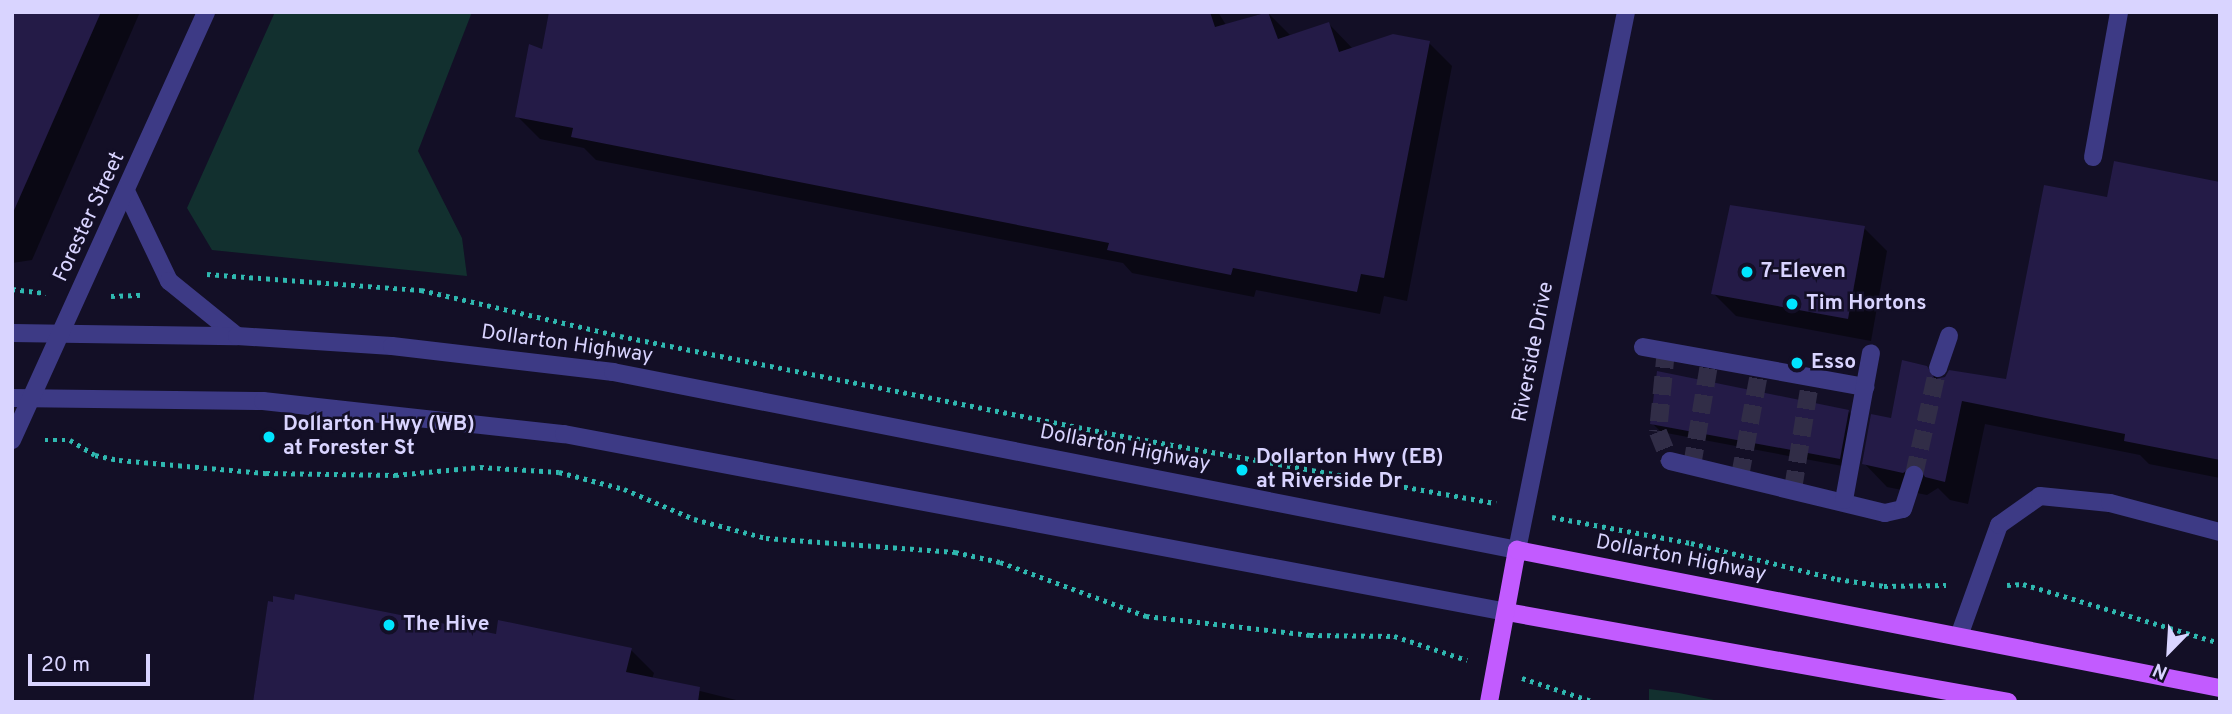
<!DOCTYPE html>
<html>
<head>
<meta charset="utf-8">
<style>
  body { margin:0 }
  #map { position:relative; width:2232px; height:714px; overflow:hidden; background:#130f26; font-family:Overpass,sans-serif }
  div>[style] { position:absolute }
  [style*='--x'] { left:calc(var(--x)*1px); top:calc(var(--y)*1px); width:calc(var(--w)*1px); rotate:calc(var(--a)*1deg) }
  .green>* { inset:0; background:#12302f }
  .shadow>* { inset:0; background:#0007 }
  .building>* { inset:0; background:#241b47 }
  .minor-tunnel>* { height:18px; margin-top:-9px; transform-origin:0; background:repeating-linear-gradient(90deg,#312d47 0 18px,transparent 0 27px) }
  .path>* { height:4.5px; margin-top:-2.25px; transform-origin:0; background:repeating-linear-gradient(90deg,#2fb8b0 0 3.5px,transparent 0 8.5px) }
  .minor>* { height:18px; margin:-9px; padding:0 9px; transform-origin:9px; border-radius:9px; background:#3d3a85 }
  .major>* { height:18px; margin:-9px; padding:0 9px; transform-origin:9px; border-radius:9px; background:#c25bff }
  .dots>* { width:19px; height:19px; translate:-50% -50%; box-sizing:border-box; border:4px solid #130f26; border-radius:50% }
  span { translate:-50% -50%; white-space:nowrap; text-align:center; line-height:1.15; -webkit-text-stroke:5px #130f26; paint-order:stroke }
  .street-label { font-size:21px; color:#d9d4ff }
  .poi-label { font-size:21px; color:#d9d4ff; font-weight:700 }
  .left { translate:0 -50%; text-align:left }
  .frame { position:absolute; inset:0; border:14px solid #d9d4ff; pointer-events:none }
  .north { position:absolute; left:2134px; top:616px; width:70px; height:70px; -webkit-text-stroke:5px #130f26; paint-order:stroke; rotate:204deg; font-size:19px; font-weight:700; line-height:28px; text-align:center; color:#d9d4ff }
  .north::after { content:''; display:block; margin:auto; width:24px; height:32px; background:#d9d4ff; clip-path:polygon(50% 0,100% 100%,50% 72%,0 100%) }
  .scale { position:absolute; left:28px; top:654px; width:122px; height:32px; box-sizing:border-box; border:4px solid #d9d4ff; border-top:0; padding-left:9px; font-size:21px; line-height:24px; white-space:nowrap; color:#d9d4ff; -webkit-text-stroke:5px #130f26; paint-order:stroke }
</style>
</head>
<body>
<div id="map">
  <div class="green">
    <i style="clip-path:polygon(275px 12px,472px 12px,418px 151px,462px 238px,467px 276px,212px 250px,187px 208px)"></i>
    <i style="clip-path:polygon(1649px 689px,1679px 693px,1724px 702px,1649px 702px)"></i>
  </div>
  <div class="shadow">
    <i style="clip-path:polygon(12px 12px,140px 12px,32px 260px,12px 263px)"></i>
    <i style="clip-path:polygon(551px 12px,1218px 12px,1226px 25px,1267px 12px,1290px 35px,1329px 24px,1353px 49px,1429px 43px,1452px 66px,1407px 301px,1384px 296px,1380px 314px,1256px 290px,1254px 297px,1132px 273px,1123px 263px,596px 160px,584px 148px,540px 139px,517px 116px,543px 52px)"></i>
    <i style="clip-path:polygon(2220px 183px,2220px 478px,2149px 464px,2140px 455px,1985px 424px,1968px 504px,1950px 500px,1938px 488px,1927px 495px,1887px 487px,1864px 463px,1926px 367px,1939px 380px,2007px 381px,2109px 199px)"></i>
    <i style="clip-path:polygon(1864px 228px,1887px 251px,1871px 341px,1736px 316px,1713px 293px)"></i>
    <i style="clip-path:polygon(1848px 411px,1857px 420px,1848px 467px,1661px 432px,1652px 423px)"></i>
    <i style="clip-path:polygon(269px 603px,497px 636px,631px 650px,654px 673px,652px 679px,744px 702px,253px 702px)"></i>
  </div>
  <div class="building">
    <i style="clip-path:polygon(12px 12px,101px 12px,12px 215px)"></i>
    <i style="clip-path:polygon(549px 12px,1210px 12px,1215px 27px,1268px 12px,1278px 39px,1329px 22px,1339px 52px,1393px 34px,1430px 41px,1384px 278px,1361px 274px,1357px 292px,1233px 268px,1231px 275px,1107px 250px,1109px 243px,571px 137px,573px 128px,515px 117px,529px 44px,542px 49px)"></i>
    <i style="clip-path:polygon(2114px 161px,2220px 182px,2220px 460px,2124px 441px,2125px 434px,1962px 401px,1945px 482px,1925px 477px,1917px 464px,1903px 473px,1862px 464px,1871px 414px,1891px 418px,1902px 360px,1927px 366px,1935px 379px,1945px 377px,1949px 370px,2006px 379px,2044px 185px,2107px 197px)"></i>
    <i style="clip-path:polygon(1730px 205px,1865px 226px,1848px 319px,1711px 294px)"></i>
    <i style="clip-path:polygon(1657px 371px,1849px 410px,1840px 459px,1650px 424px)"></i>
    <i style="clip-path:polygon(295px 594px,496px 634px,498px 620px,632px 648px,626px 672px,700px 687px,698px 702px,253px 702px,268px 601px,273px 602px,273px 596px,294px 600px)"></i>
  </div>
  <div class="minor-tunnel">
    <i style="--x:1666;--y:350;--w:82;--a:95.6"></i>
    <i style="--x:1658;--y:432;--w:31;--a:68"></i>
    <i style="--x:1692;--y:466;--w:109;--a:-80.5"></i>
    <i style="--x:1914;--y:475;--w:110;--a:-77.4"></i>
    <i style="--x:1740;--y:476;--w:110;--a:-79.5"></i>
    <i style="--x:1793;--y:489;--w:113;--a:-80.9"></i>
  </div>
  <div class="path">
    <i style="--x:207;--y:274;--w:215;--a:4.3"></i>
    <i style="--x:421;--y:290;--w:204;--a:13"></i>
    <i style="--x:620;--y:336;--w:518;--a:11.24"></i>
    <i style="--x:1128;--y:437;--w:374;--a:10.2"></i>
    <i style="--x:12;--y:289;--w:34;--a:7"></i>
    <i style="--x:111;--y:296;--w:33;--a:-2"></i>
    <i style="--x:45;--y:440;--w:25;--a:0"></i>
    <i style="--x:70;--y:440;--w:29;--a:31"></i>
    <i style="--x:95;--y:455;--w:25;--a:12"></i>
    <i style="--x:119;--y:460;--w:148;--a:5.1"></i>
    <i style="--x:266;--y:473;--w:129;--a:0.9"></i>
    <i style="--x:395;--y:475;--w:85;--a:-5.4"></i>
    <i style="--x:480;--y:467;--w:79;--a:3.6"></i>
    <i style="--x:559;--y:472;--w:67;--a:14.7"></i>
    <i style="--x:624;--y:489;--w:76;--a:23.2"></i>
    <i style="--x:694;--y:519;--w:74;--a:14.8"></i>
    <i style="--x:766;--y:538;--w:190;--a:4.2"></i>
    <i style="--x:955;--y:552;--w:46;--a:12.5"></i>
    <i style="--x:1000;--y:562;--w:156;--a:20.3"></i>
    <i style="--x:1146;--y:616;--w:165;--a:6.6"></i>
    <i style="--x:1310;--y:635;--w:84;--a:0.7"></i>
    <i style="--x:1394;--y:636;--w:77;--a:18.2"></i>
    <i style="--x:1552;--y:517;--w:141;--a:10.6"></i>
    <i style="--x:1691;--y:543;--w:150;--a:13.9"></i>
    <i style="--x:1837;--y:579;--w:48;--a:8.5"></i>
    <i style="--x:1884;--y:586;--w:62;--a:-0.9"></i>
    <i style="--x:2007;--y:585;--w:16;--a:-4"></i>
    <i style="--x:2023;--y:584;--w:206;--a:16.7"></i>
    <i style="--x:1522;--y:678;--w:76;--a:18.4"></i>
  </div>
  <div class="minor">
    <i style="--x:2093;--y:157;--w:147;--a:-79.8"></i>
    <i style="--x:127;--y:193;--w:98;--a:64.5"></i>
    <i style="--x:169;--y:281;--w:87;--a:39"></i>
    <i style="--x:12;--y:333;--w:225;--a:0.8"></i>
    <i style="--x:237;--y:336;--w:155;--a:3.7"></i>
    <i style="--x:392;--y:346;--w:223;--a:6.7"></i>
    <i style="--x:613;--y:372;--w:921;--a:11.14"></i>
    <i style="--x:1517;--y:550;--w:549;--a:-78.55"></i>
    <i style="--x:1643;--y:347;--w:226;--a:10.2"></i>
    <i style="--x:1938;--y:368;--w:34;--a:-71"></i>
    <i style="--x:12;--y:398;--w:251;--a:0.7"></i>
    <i style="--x:263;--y:401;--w:303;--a:6.3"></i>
    <i style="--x:564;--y:434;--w:960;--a:10.69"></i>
    <i style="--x:12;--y:440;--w:470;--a:-65.6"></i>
    <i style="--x:1670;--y:461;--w:221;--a:13.6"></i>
    <i style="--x:1885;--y:513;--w:18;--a:-13"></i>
    <i style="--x:1903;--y:509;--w:36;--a:-72"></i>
    <i style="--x:1844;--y:500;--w:149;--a:-79.6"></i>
    <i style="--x:1959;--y:636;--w:118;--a:-70.2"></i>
    <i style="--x:1999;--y:525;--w:50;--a:-35.3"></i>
    <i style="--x:2040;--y:496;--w:70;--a:5.7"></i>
    <i style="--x:2110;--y:503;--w:114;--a:14.8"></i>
  </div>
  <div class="major">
    <i style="--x:1507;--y:612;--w:509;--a:10.18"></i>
    <i style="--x:1489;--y:702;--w:155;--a:-79.6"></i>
    <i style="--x:1517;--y:550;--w:716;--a:11.11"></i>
  </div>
  <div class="dots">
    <i style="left:1747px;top:272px;background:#00e5ff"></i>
    <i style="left:1792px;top:304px;background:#00e5ff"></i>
    <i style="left:1797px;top:363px;background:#00e5ff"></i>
    <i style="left:269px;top:437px;background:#00e5ff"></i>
    <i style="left:1242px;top:470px;background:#00e5ff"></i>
    <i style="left:389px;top:625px;background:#00e5ff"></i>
  </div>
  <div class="street-label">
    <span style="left:90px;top:217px;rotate:-65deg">Forester Street</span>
    <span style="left:567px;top:345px;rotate:8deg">Dollarton Highway</span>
    <span style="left:1534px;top:352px;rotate:-79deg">Riverside Drive</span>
    <span style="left:1125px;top:449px;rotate:11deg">Dollarton Highway</span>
    <span style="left:1681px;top:559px;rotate:11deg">Dollarton Highway</span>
  </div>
  <div class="poi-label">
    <span class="left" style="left:1761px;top:272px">7-Eleven</span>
    <span class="left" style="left:1806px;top:304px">Tim Hortons</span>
    <span class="left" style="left:1811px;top:363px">Esso</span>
    <span class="left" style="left:283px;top:437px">Dollarton Hwy (WB)<br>at Forester St</span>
    <span class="left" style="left:1256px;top:470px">Dollarton Hwy (EB)<br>at Riverside Dr</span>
    <span class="left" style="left:403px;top:625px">The Hive</span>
  </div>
  <div class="frame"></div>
  <div class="north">N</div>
  <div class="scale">20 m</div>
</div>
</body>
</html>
